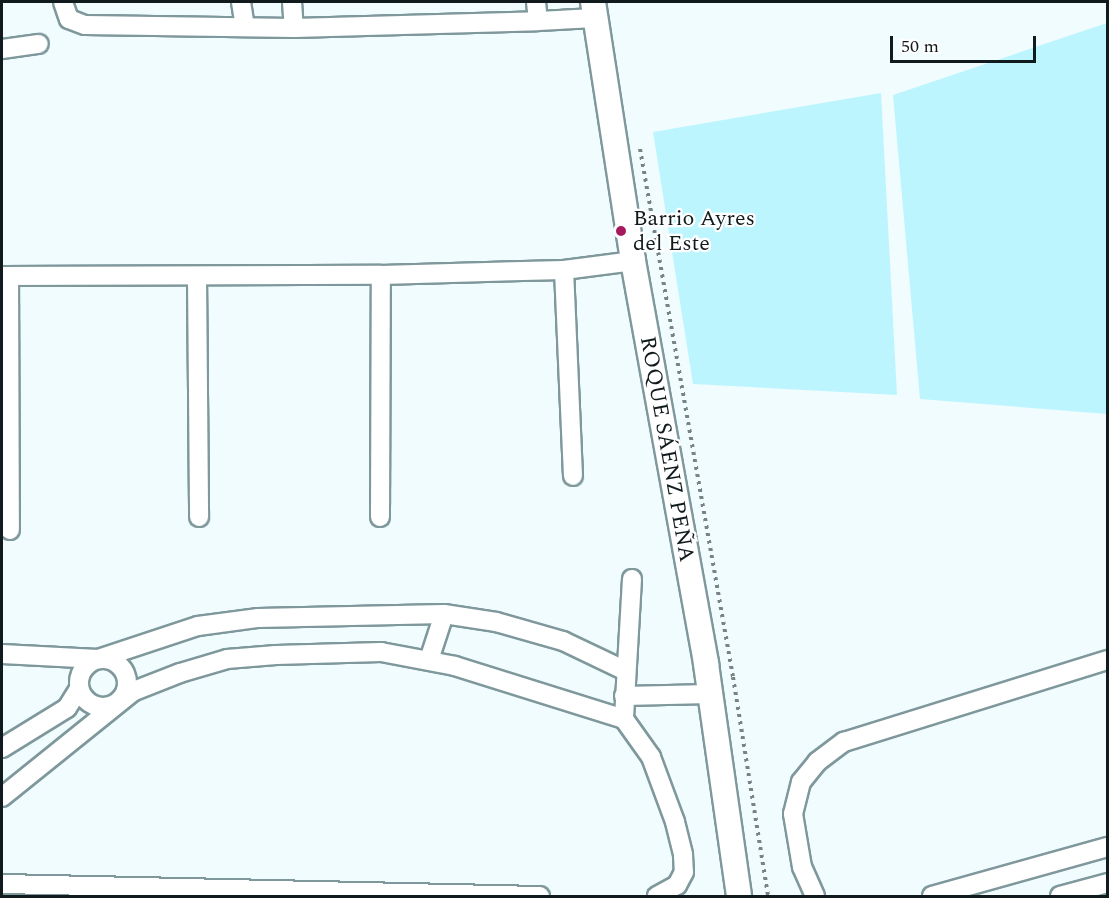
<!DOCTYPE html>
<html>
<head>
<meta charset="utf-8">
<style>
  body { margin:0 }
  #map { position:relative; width:1109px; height:898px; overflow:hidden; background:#f1fcfe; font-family:Spectral,serif }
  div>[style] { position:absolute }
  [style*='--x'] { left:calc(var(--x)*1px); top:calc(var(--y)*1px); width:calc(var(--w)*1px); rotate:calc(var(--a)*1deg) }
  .green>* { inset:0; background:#bdf5ff }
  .path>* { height:4px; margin-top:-2px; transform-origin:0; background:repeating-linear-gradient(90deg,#798385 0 3px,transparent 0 7.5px) }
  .roads { filter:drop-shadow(2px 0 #7f989c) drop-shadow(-2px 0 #7f989c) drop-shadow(0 2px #7f989c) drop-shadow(0 -2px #7f989c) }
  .street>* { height:18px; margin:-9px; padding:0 9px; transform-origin:9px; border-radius:9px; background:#fff }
  .street>.ring { margin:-9px; padding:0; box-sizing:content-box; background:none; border:18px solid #fff; border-radius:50% }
  .secondary>* { height:24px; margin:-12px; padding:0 12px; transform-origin:12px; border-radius:12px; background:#fff }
  .dots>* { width:16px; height:16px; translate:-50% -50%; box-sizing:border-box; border:3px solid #fff; border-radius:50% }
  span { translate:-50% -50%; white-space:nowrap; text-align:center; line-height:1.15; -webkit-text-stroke:4.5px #fff; paint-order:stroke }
  .poi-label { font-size:22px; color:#111a1c }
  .left { translate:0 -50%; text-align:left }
  .street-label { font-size:22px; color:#111a1c }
  .frame { position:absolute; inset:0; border:3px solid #111a1c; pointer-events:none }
  .scale { position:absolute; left:890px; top:36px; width:146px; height:27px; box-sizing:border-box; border:3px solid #111a1c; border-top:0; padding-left:8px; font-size:18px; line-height:21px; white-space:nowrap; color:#111a1c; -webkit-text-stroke:4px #fff; paint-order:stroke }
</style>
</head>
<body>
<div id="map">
  <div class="green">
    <i style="clip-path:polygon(1107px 23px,1107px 414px,920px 399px,893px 95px)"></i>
    <i style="clip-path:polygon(881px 93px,897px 395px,693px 384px,653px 132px)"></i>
  </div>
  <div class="path">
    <i style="--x:640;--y:149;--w:536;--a:80.01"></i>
    <i style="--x:733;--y:677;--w:222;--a:80.9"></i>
  </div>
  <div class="roads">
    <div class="street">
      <i style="--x:63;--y:2;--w:18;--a:71"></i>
      <i style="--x:69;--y:19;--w:17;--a:21"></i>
      <i style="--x:85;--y:25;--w:209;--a:0.8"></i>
      <i style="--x:294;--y:28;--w:244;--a:-1.6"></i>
      <i style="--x:538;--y:21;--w:19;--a:-96"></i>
      <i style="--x:241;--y:2;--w:25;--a:81"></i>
      <i style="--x:292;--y:2;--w:26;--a:86"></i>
      <i style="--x:538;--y:21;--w:57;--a:-3"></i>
      <i style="--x:2;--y:49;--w:37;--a:-8"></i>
      <i style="--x:564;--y:270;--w:206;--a:87.5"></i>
      <i style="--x:2;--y:276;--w:379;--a:-0.2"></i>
      <i style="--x:381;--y:275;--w:183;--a:-1.6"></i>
      <i style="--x:564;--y:270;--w:70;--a:-7.4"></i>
      <i style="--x:9;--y:276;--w:254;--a:89.8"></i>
      <i style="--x:197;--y:276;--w:241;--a:89.5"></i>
      <i style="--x:380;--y:517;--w:242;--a:-89.8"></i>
      <i style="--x:632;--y:579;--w:140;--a:93.3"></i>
      <i style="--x:624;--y:719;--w:47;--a:54.6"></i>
      <i style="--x:651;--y:757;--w:69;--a:69.7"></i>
      <i style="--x:675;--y:822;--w:34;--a:76"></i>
      <i style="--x:683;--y:855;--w:17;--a:87"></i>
      <i style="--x:684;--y:872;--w:15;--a:118"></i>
      <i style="--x:677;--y:885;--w:23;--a:151"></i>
      <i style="--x:2;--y:654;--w:96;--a:3"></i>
      <i style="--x:98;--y:659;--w:105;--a:-18.3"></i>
      <i style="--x:198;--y:626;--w:61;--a:-7.6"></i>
      <i style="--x:258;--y:618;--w:186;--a:-1.2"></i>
      <i style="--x:444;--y:614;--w:53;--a:8.7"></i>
      <i style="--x:496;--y:622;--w:70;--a:15.8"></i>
      <i style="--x:563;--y:641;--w:70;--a:25.5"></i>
      <i class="ring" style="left:79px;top:659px;width:30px;height:30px"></i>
      <i style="--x:429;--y:660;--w:48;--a:-71.9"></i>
      <i style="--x:624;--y:696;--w:86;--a:-1.3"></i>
      <i style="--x:2;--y:748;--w:76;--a:-31.6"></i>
      <i style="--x:67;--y:708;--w:22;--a:-58"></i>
      <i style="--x:2;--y:797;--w:169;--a:-38.8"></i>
      <i style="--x:134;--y:691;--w:49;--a:-21.4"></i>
      <i style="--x:180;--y:673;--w:49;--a:-16.6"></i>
      <i style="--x:227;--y:659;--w:49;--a:-4.7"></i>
      <i style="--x:276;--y:655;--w:105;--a:-1.6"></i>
      <i style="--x:381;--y:652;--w:75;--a:10.7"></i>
      <i style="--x:455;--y:666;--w:177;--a:17.4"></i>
      <i style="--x:2;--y:884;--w:538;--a:1.28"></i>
      <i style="--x:815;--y:896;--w:32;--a:-114"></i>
      <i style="--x:802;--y:867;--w:54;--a:-99.6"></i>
      <i style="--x:793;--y:814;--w:33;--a:-76"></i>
      <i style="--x:801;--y:782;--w:26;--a:-51"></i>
      <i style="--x:817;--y:762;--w:34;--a:-37"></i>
      <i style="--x:844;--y:742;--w:276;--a:-17.3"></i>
      <i style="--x:932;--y:896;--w:183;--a:-15.6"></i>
      <i style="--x:1060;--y:896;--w:50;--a:-15.2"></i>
    </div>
    <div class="secondary">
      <i style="--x:593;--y:2;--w:262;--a:81.2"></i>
      <i style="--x:633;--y:261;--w:410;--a:79.7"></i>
      <i style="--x:706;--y:664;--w:234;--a:81.9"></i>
    </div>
  </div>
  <div class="dots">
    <i style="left:621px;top:231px;background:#a6195c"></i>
  </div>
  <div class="poi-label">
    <span class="left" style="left:633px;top:231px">Barrio Ayres<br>del Este</span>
  </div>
  <div class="street-label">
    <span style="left:667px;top:449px;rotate:80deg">ROQUE SÁENZ PEÑA</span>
  </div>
  <div class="frame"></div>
  <div class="scale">50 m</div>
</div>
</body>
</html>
